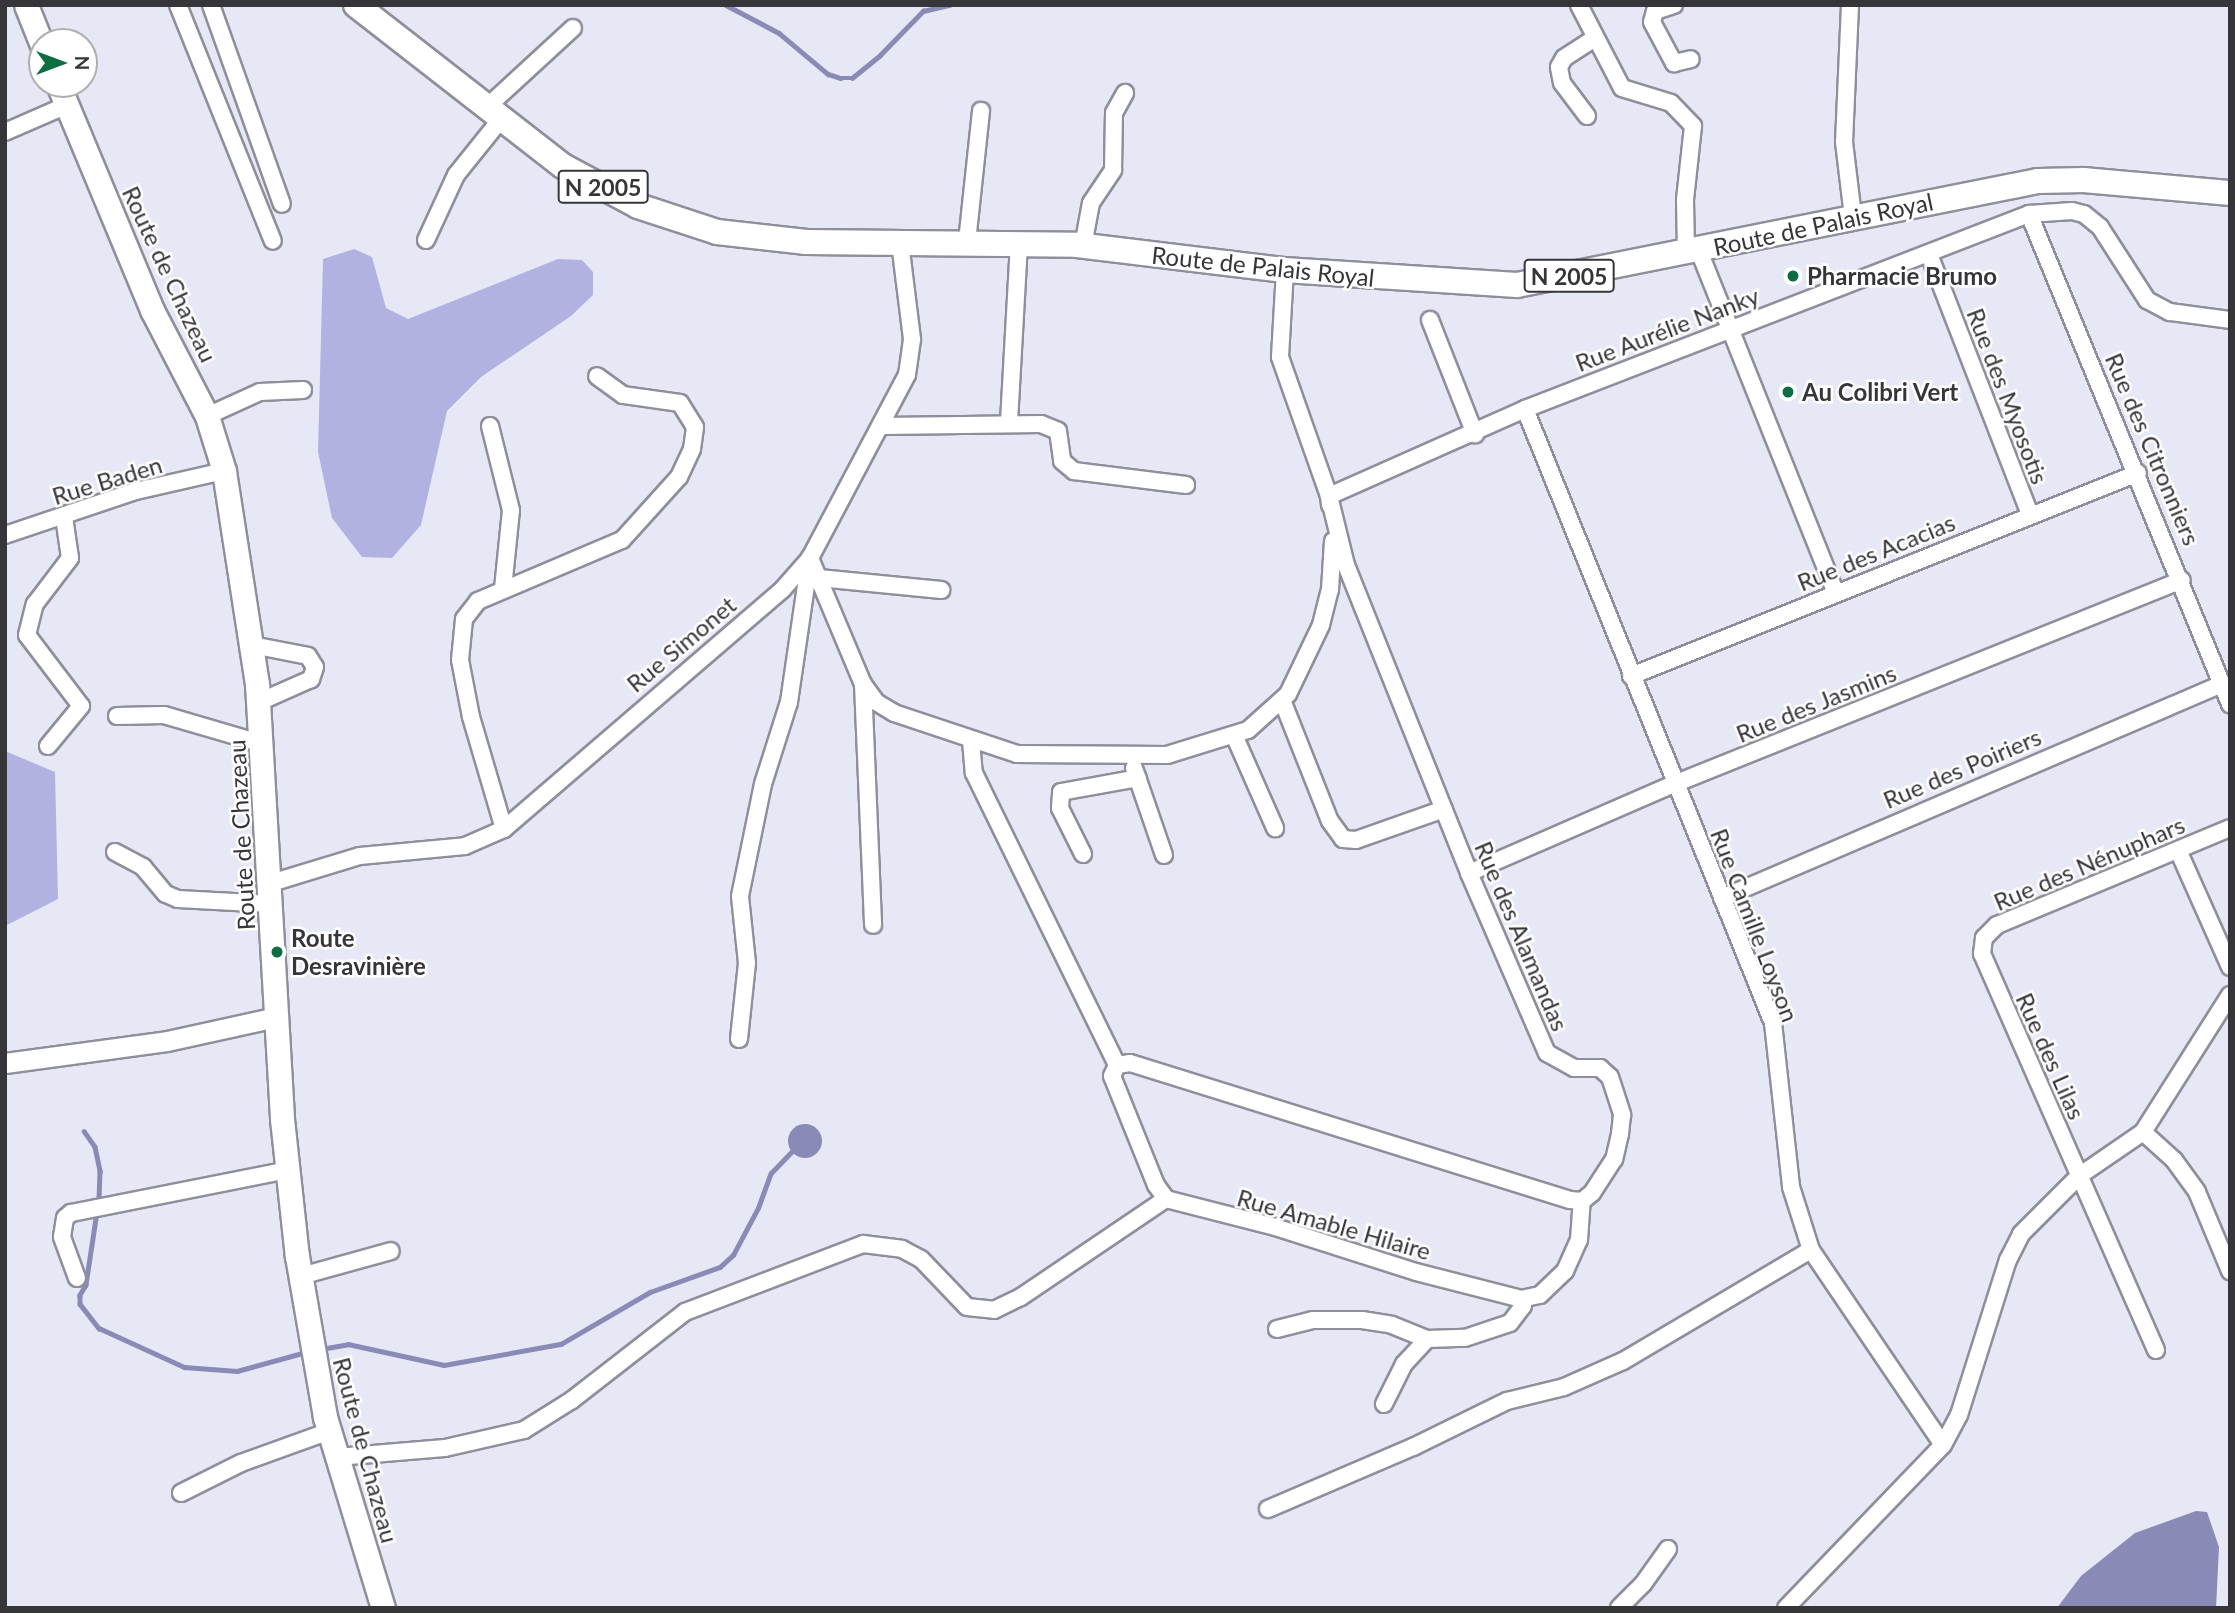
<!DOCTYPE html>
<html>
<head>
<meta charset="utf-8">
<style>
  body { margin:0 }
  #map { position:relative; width:2235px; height:1613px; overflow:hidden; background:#e7e8f5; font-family:Lato,sans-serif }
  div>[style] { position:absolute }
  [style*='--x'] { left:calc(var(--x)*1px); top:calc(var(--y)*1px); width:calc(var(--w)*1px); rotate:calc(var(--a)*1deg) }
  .forest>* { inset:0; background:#b1b2e1 }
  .water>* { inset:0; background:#8a8ab6 }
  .round { border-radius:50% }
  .stream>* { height:4.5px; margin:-2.25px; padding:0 2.25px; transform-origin:2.25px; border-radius:2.25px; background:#8a8ab6 }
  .roads { filter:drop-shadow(2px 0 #8e8f9b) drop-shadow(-2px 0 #8e8f9b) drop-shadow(0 2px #8e8f9b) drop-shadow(0 -2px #8e8f9b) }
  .minor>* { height:16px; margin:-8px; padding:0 8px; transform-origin:8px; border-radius:8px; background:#fff }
  .tertiary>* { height:19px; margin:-9.5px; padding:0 9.5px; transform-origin:9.5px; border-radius:9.5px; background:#fff }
  .secondary>* { height:23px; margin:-11.5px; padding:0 11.5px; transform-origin:11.5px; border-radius:11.5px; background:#fff }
  .primary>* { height:24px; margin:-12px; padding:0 12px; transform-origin:12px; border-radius:12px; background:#fff }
  .dots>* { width:19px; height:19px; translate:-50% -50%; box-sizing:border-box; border:4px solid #fff; border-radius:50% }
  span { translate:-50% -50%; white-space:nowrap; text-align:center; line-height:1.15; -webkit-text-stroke:5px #fff; paint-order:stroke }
  .shield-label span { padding:2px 5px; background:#fff; border:2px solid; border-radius:5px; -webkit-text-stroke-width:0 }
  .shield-label { font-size:23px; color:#35353a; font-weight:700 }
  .street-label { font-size:24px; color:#35353a }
  .poi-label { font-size:24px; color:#35353a; font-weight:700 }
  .left { translate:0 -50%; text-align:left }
  .frame { position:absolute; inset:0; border:7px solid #35353a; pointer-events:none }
  .north { position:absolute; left:28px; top:28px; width:70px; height:70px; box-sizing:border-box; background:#fff; border:2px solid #aeaeb0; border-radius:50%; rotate:90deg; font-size:19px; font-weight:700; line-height:28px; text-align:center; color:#35353a }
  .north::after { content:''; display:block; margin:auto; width:24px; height:32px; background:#0f6d42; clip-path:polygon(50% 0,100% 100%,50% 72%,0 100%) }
</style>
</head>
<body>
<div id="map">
  <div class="forest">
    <i style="clip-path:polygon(354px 249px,372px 257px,386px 308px,408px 319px,558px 259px,582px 260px,593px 272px,593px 295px,571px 316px,481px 377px,447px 411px,421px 525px,392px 558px,362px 557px,332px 518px,318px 452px,323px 259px)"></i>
    <i style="clip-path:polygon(5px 751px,55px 772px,58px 899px,5px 926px)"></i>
  </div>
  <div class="water">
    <i class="round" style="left:788px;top:1124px;width:34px;height:34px"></i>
    <i style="clip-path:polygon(2196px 1511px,2207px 1512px,2219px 1547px,2216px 1608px,2057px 1608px,2081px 1576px,2135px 1533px)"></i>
  </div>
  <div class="stream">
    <i style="--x:726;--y:5;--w:60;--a:27.8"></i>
    <i style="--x:779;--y:33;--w:64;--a:39.9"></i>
    <i style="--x:828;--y:74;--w:13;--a:18"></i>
    <i style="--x:840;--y:78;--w:12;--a:0"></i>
    <i style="--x:852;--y:78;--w:36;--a:-39"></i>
    <i style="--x:880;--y:55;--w:62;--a:-45.7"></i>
    <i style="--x:923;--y:11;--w:28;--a:-13"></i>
    <i style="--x:84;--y:1131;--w:19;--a:55"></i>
    <i style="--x:95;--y:1147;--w:25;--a:78"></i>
    <i style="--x:100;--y:1171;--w:32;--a:92"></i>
    <i style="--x:97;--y:1212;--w:74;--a:98.6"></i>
    <i style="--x:86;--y:1285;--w:12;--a:121"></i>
    <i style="--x:80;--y:1295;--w:9;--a:90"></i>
    <i style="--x:80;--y:1304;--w:31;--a:52"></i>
    <i style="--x:99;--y:1328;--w:94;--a:24.6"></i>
    <i style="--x:184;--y:1367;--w:53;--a:4.3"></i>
    <i style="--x:237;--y:1371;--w:72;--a:-15.4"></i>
    <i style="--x:321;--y:1349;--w:27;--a:-10"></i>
    <i style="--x:348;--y:1344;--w:98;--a:12.3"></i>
    <i style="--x:444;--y:1365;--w:119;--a:-10.2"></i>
    <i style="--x:561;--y:1344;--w:103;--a:-30.3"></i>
    <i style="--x:650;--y:1292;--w:74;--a:-19.7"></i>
    <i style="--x:720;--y:1267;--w:18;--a:-43"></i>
    <i style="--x:733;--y:1255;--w:53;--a:-62"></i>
    <i style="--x:758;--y:1208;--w:37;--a:-70"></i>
    <i style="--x:771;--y:1173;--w:30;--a:-46"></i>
  </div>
  <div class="roads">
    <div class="minor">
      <i style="--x:178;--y:5;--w:254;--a:68.1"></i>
      <i style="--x:211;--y:5;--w:211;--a:70.4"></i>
      <i style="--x:1579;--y:5;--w:93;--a:62.6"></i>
      <i style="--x:1622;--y:88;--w:51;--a:17"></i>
      <i style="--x:1671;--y:103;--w:32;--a:46"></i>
      <i style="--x:1693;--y:126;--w:74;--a:96.2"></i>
      <i style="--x:1685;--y:200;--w:54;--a:88.9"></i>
      <i style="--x:1674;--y:5;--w:20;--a:162"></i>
      <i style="--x:1655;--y:11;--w:11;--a:105"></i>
      <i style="--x:1652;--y:22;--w:47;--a:61.8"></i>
      <i style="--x:1674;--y:63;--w:17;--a:-13"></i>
      <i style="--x:1850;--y:5;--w:137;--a:92.5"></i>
      <i style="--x:1844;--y:142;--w:75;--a:83.1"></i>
      <i style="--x:486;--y:108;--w:118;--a:-42.6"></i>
      <i style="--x:1587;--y:116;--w:41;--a:-127.1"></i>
      <i style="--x:1562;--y:83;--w:16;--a:-101"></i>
      <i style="--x:1559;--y:67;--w:10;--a:-61"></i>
      <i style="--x:1564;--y:58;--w:35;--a:-33"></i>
      <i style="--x:5;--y:132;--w:68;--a:-23.5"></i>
      <i style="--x:2029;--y:214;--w:530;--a:67.7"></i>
      <i style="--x:426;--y:240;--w:72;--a:-65.2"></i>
      <i style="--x:456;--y:175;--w:72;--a:-51.2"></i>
      <i style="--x:967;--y:242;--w:132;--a:-83.9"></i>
      <i style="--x:1083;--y:246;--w:44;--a:-79.5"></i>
      <i style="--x:1091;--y:203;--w:40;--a:-56"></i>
      <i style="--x:1113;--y:170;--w:57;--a:-89"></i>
      <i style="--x:1114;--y:113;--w:23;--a:-61"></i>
      <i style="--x:1699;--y:251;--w:368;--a:68.2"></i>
      <i style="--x:1929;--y:254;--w:279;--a:68.8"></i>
      <i style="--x:1285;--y:270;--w:87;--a:93.3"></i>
      <i style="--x:1280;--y:357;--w:147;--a:70.6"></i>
      <i style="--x:1329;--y:496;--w:71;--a:76.2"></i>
      <i style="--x:1346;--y:565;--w:332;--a:68.2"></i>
      <i style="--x:1469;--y:873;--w:196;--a:66.6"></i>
      <i style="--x:1547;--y:1053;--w:31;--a:29"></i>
      <i style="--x:1574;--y:1068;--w:26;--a:0"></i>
      <i style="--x:1600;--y:1068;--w:13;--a:42"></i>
      <i style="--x:1610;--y:1077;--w:40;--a:72"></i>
      <i style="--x:1622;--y:1115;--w:19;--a:96"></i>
      <i style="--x:1620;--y:1134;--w:26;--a:103"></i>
      <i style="--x:1614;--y:1159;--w:40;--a:122.9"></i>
      <i style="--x:1592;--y:1193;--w:13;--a:141"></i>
      <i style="--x:1582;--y:1201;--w:12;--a:-175"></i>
      <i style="--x:1570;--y:1200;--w:461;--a:-162.7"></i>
      <i style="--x:1130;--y:1063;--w:13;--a:171"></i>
      <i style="--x:1117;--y:1065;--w:12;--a:114"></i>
      <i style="--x:1112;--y:1076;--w:118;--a:68"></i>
      <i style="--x:1156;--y:1185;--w:17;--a:54"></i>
      <i style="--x:1166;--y:1199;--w:113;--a:14.4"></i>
      <i style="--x:1275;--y:1227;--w:148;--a:17.7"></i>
      <i style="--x:1416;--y:1272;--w:108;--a:14.4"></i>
      <i style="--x:1521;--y:1299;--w:19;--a:-12"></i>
      <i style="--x:1540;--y:1295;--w:35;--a:-44"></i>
      <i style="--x:1565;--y:1271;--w:34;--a:-66"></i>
      <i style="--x:1579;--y:1240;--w:39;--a:-86"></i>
      <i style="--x:1430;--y:320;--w:123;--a:68.5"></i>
      <i style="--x:1525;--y:409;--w:662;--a:68.01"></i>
      <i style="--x:1773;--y:1023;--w:165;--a:83.7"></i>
      <i style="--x:1791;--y:1187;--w:66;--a:72.4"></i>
      <i style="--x:1811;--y:1250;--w:235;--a:55.9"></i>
      <i style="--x:207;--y:416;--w:58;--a:-24.4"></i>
      <i style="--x:260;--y:392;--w:43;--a:-2.7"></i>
      <i style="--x:1009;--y:422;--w:181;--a:-86.8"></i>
      <i style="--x:490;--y:426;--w:87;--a:76"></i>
      <i style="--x:511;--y:510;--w:79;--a:95.8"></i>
      <i style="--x:884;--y:426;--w:157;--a:-0.7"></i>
      <i style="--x:1041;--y:424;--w:18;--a:22"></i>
      <i style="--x:1058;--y:431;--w:30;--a:82"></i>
      <i style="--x:1062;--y:461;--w:16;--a:40"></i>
      <i style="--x:1074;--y:471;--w:113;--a:7.1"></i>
      <i style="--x:1330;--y:505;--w:9;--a:-96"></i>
      <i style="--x:1329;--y:496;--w:214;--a:-23.9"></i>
      <i style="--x:1525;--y:409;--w:540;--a:-21.15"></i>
      <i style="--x:2029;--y:214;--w:43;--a:-4"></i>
      <i style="--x:2072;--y:211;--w:12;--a:14"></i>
      <i style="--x:2084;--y:214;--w:21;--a:39"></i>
      <i style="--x:2100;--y:227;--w:87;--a:57.2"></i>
      <i style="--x:2147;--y:300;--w:26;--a:28"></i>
      <i style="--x:2170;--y:312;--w:61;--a:7.6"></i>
      <i style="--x:5;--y:535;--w:138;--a:-18.6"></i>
      <i style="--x:136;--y:491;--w:90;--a:-12.8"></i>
      <i style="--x:810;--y:558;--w:137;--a:67.2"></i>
      <i style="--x:863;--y:684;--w:22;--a:54"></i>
      <i style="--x:876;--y:702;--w:21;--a:31"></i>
      <i style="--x:894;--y:713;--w:130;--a:18.4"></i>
      <i style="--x:1017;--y:754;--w:150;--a:0.4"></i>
      <i style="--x:1167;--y:755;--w:85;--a:-17.2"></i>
      <i style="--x:1248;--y:730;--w:54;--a:-42"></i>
      <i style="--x:1288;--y:694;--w:76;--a:-64.4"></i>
      <i style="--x:1321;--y:625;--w:36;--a:-76"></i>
      <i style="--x:1330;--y:590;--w:49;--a:-86.5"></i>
      <i style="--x:819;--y:578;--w:123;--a:5.6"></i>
      <i style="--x:252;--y:645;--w:57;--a:11.1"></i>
      <i style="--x:308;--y:656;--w:13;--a:58"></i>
      <i style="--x:315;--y:667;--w:13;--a:108"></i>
      <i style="--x:311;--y:679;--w:57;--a:156.1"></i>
      <i style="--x:1631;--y:676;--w:546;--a:-21.82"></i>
      <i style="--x:863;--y:684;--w:241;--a:87.6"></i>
      <i style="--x:1282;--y:700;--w:130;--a:68.4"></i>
      <i style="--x:1330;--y:821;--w:22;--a:54"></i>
      <i style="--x:1343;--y:839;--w:13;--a:4"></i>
      <i style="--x:1356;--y:840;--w:93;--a:-19.4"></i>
      <i style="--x:117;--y:716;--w:47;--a:-1.2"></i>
      <i style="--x:164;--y:715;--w:103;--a:16.3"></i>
      <i style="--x:1234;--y:735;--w:102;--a:66.2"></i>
      <i style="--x:971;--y:741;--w:32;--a:85"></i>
      <i style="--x:974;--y:773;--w:325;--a:63.9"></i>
      <i style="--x:48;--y:746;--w:52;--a:-50.5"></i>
      <i style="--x:81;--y:706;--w:89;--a:-127.3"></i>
      <i style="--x:27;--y:635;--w:32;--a:-76"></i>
      <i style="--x:35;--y:604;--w:58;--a:-52.7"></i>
      <i style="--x:70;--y:558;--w:41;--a:-98.3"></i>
      <i style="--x:1134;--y:768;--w:92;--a:71"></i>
      <i style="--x:504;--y:829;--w:117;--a:-106.4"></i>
      <i style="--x:471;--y:717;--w:58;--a:-100.9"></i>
      <i style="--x:460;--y:660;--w:41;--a:-84.4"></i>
      <i style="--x:464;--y:619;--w:23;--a:-52"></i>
      <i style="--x:478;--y:601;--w:156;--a:-23"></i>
      <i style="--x:622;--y:540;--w:85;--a:-47.9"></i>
      <i style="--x:679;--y:477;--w:31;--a:-65"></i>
      <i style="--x:692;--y:449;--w:22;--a:-82"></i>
      <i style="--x:695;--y:427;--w:28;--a:-122"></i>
      <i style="--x:680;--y:403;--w:58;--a:-172"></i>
      <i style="--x:623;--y:395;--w:32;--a:-144"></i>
      <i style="--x:2178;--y:850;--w:128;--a:66"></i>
      <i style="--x:115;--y:852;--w:32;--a:28"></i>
      <i style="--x:143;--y:867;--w:35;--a:50"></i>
      <i style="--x:166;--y:894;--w:13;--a:23"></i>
      <i style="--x:178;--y:899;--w:94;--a:3"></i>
      <i style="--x:1083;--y:854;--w:51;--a:-116.6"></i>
      <i style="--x:1060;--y:808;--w:16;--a:-86"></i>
      <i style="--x:1061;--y:792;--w:78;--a:-10.3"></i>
      <i style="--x:1469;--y:873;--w:223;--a:-23.5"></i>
      <i style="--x:1674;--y:784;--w:547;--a:-21.88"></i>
      <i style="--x:271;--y:883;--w:93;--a:-16.9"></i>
      <i style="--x:360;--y:856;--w:105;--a:-5.4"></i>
      <i style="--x:465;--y:846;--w:43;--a:-23.6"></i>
      <i style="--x:504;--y:829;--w:367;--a:-40.7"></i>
      <i style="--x:782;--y:590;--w:43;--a:-48.8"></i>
      <i style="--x:810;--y:558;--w:207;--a:-62.1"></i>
      <i style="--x:907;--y:375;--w:36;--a:-82"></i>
      <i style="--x:912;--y:339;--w:97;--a:-97.1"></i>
      <i style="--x:1722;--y:898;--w:544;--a:-23.17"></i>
      <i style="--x:739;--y:1039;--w:76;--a:-84"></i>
      <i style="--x:747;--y:963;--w:67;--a:-96"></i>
      <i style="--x:740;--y:896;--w:114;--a:-78.4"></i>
      <i style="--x:763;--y:784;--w:86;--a:-72.4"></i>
      <i style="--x:789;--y:702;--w:146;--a:-81.7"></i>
      <i style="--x:2143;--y:1132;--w:42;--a:42.1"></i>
      <i style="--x:2174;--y:1160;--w:39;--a:54"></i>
      <i style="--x:2197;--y:1192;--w:86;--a:67.3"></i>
      <i style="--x:301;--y:1276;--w:93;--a:-15.5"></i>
      <i style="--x:77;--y:1278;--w:44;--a:-110.1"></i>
      <i style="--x:62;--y:1237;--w:19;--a:-81"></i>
      <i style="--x:65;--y:1218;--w:8;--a:-40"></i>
      <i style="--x:71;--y:1213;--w:221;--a:-11.2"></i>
      <i style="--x:1277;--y:1329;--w:37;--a:-14"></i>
      <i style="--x:1313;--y:1320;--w:49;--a:0"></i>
      <i style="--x:1362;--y:1320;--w:30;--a:9"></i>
      <i style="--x:1392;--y:1325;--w:38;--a:22"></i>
      <i style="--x:1427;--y:1339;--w:38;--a:-2"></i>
      <i style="--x:1465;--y:1338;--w:47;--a:-18.4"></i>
      <i style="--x:1510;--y:1323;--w:21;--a:-53"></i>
      <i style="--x:1523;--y:1306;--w:7;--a:-106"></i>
      <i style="--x:2156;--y:1350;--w:433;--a:-113.7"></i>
      <i style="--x:1982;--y:954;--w:16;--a:-83"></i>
      <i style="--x:1984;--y:938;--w:18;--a:-45"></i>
      <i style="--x:1997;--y:925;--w:252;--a:-22.6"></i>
      <i style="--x:1384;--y:1404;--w:45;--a:-63.4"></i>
      <i style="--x:1404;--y:1364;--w:34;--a:-47"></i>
      <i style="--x:337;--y:1457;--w:108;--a:-4.8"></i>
      <i style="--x:445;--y:1448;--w:81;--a:-12.8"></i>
      <i style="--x:524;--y:1430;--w:57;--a:-32"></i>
      <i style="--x:572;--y:1400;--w:143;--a:-37.9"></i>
      <i style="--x:685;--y:1312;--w:191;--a:-20.9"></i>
      <i style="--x:863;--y:1244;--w:39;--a:7"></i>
      <i style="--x:902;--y:1249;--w:21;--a:28"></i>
      <i style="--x:921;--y:1259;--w:66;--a:46.2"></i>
      <i style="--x:967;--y:1307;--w:27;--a:6"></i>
      <i style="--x:994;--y:1310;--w:30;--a:-26"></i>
      <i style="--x:1021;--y:1297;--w:175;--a:-34.1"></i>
      <i style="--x:181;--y:1493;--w:67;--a:-26.6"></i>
      <i style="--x:241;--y:1463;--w:95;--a:-19.8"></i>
      <i style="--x:1268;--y:1509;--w:158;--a:-23.2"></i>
      <i style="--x:1413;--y:1447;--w:105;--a:-26.1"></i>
      <i style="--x:1507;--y:1401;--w:59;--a:-13.8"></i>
      <i style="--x:1564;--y:1387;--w:64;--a:-23.8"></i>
      <i style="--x:1623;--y:1361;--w:218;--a:-30.6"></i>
      <i style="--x:1619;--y:1608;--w:34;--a:-45"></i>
      <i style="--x:1643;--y:1584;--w:43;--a:-54.5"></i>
      <i style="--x:1786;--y:1608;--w:226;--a:-46.1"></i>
      <i style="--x:1943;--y:1445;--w:34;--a:-62"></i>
      <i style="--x:1959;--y:1415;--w:163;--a:-72.5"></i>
      <i style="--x:2008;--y:1260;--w:29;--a:-63"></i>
      <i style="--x:2021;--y:1234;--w:82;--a:-45"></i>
      <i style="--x:2079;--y:1176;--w:78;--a:-34.5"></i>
      <i style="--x:2143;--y:1132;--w:162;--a:-57.6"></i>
    </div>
    <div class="tertiary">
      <i style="--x:5;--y:1063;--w:163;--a:-7.7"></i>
      <i style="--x:167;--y:1041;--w:112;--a:-12.4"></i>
    </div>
    <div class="secondary">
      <i style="--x:26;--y:5;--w:43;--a:68.2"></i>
      <i style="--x:58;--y:84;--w:245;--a:67.4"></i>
      <i style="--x:152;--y:310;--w:119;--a:62.6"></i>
      <i style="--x:207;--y:416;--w:58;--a:72.8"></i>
      <i style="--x:224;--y:471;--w:216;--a:81.2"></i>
      <i style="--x:257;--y:684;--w:436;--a:86.7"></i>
      <i style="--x:282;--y:1119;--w:138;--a:83.8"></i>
      <i style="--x:297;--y:1256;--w:163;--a:80.1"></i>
      <i style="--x:325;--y:1417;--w:200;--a:73.1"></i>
    </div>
    <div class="primary">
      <i style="--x:356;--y:5;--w:262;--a:37.9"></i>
      <i style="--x:563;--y:166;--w:85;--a:28.1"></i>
      <i style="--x:638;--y:206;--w:83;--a:18.2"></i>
      <i style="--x:717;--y:232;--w:90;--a:6.4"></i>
      <i style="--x:806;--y:242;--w:271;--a:0.6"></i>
      <i style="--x:1077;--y:245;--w:209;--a:6.9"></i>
      <i style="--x:1285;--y:270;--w:232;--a:3.7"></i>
      <i style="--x:1517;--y:285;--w:531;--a:-11.29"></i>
      <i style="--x:2038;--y:181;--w:46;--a:-1.2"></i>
      <i style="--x:2084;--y:180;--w:147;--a:5.1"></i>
    </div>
  </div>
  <div class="dots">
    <i style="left:1793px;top:276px;background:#0f6d42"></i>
    <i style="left:1788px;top:392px;background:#0f6d42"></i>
    <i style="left:277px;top:952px;background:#0f6d42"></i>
  </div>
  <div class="shield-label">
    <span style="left:603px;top:187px">N 2005</span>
    <span style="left:1569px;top:276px">N 2005</span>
  </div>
  <div class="street-label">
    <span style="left:1823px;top:224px;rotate:-12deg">Route de Palais Royal</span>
    <span style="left:1263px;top:266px;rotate:6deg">Route de Palais Royal</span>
    <span style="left:170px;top:274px;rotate:65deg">Route de Chazeau</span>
    <span style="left:1667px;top:329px;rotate:-21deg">Rue Aurélie Nanky</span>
    <span style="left:2008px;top:396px;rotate:69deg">Rue des Myosotis</span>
    <span style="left:2153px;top:449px;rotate:67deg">Rue des Citronniers</span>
    <span style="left:107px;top:480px;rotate:-17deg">Rue Baden</span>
    <span style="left:1876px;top:552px;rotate:-22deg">Rue des Acacias</span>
    <span style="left:681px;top:644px;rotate:-40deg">Rue Simonet</span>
    <span style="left:1816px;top:703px;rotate:-22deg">Rue des Jasmins</span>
    <span style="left:1962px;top:768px;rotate:-23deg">Rue des Poiriers</span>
    <span style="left:241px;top:835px;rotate:-93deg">Route de Chazeau</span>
    <span style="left:2089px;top:863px;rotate:-23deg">Rue des Nénuphars</span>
    <span style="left:1755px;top:925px;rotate:69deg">Rue Camille Loyson</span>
    <span style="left:1522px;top:936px;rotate:67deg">Rue des Alamandas</span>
    <span style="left:2051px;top:1056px;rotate:66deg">Rue des Lilas</span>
    <span style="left:1334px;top:1224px;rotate:16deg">Rue Amable Hilaire</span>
    <span style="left:366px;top:1450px;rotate:75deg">Route de Chazeau</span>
  </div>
  <div class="poi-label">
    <span class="left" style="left:1807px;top:276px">Pharmacie Brumo</span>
    <span class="left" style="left:1802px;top:392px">Au Colibri Vert</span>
    <span class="left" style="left:291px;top:952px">Route<br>Desravinière</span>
  </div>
  <div class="frame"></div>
  <div class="north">N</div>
</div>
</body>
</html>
